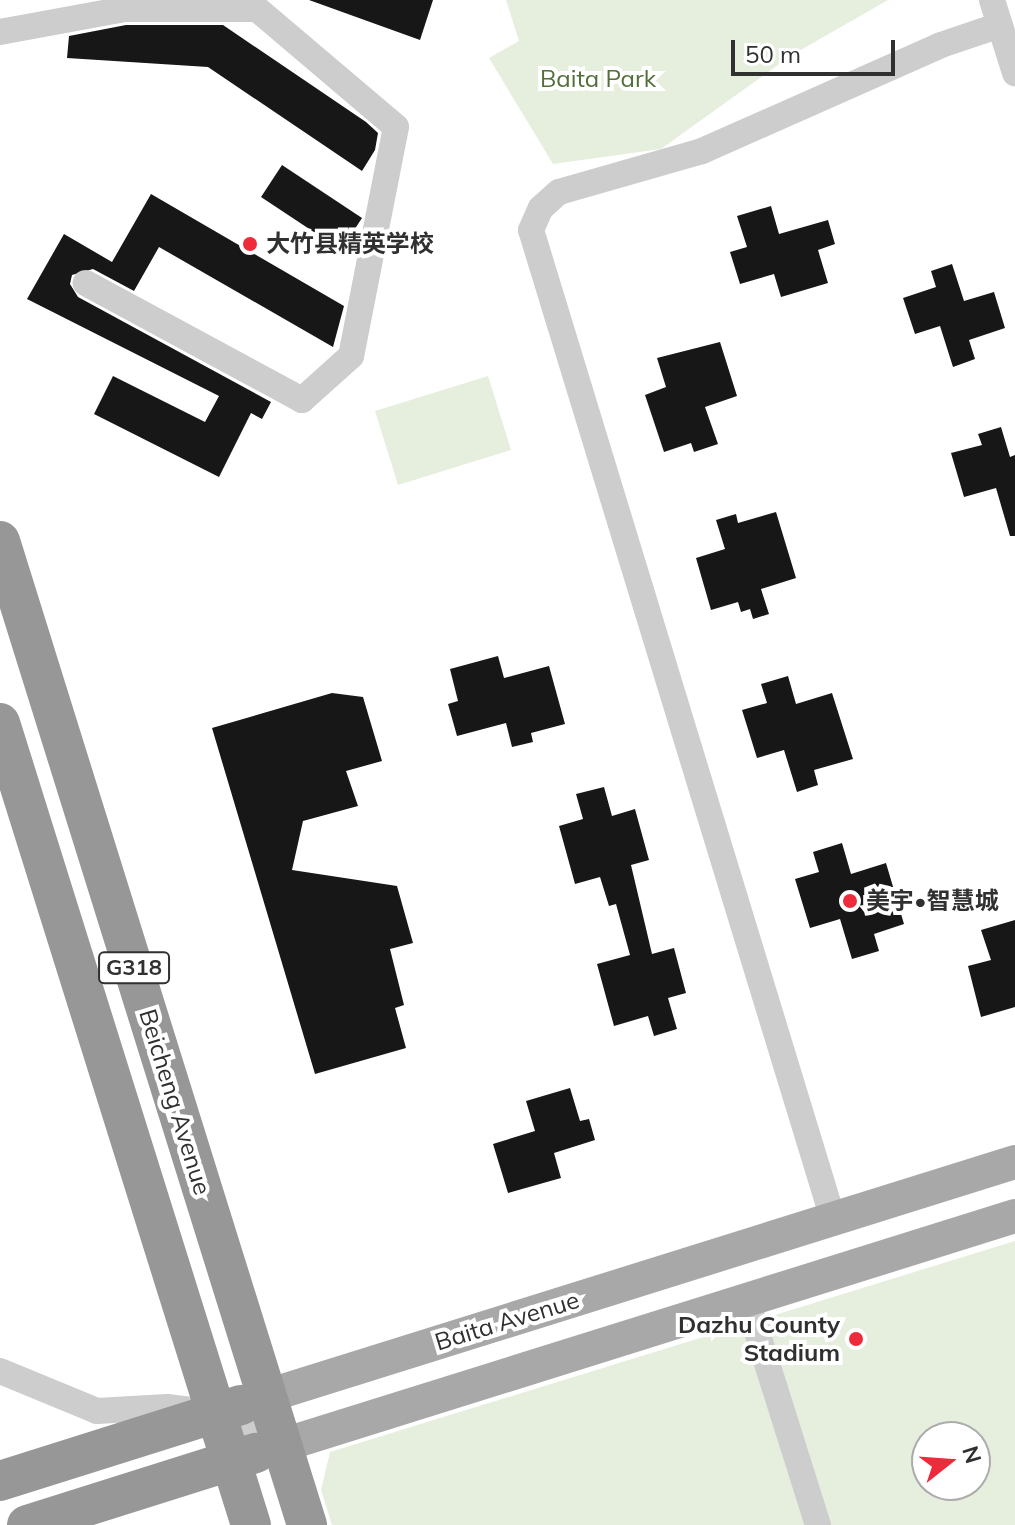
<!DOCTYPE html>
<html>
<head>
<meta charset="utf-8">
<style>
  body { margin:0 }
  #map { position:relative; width:1015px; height:1525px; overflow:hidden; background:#fff; font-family:Mulish,"Noto Sans SC",sans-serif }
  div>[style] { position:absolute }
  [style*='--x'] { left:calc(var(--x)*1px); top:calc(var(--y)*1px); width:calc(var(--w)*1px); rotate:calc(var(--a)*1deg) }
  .green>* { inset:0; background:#e6eedd }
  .building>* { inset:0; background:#171717 }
  .minor>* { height:26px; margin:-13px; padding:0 13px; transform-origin:13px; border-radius:13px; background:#cdcdcd }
  .major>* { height:34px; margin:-17px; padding:0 17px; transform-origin:17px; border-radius:17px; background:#a8a8a8 }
  .highway>* { height:40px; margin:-20px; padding:0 20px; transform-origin:20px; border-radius:20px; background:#979797 }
  .dots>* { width:22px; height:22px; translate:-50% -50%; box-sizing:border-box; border:4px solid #fff; border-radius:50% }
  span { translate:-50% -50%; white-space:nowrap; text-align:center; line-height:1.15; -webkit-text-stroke:8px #fff; paint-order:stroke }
  .shield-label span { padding:2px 6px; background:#fff; border:2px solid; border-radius:6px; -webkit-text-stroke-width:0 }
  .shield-label { font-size:22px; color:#303030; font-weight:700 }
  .park-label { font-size:24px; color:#536e3a }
  .poi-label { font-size:24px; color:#303030; font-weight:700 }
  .left { translate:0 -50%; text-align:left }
  .right { translate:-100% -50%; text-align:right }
  .street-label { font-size:24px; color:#303030 }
  .north { position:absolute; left:911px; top:1421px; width:80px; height:80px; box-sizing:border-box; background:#fff; border:2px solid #acacac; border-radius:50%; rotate:73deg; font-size:22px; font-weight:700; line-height:32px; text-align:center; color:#303030 }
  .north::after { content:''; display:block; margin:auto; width:28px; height:36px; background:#ee2b3b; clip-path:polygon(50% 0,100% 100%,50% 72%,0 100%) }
  .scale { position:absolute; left:731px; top:40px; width:164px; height:36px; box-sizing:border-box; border:4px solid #303030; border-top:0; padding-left:10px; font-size:24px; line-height:28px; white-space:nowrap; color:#303030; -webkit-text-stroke:6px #fff; paint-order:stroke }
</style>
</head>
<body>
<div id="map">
  <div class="green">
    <i style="clip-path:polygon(506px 0,888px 0,792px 55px,661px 149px,553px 164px,489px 58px,519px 41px)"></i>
    <i style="clip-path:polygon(488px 376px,511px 450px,398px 485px,375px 411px)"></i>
    <i style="clip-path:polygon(evenodd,1015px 1241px,1015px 1525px,332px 1525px,321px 1490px,330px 1452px,1015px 1241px,927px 1437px,975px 1437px,975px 1485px,927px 1485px,927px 1437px)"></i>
  </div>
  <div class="building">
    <i style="clip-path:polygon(309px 0,433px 0,420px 40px)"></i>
    <i style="clip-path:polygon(126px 25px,223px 25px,366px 122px,378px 133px,375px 150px,362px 171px,208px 67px,67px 58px,69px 36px)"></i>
    <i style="clip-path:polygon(282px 165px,362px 218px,341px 250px,261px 197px)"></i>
    <i style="clip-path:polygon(151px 194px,344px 306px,333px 347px,159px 247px,134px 291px,93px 269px,72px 275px,70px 284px,78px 297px,271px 402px,262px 419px,251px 413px,219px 477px,94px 414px,113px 376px,205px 422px,219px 396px,27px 299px,64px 234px,112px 262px)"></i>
    <i style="clip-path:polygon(771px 206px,779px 234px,828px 220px,835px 244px,818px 250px,828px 283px,781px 297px,774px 274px,740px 284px,730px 252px,747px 247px,737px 216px)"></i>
    <i style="clip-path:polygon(952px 264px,964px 301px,994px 292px,1005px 328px,969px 340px,975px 359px,953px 367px,940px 326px,915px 334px,903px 298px,936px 287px,931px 271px)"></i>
    <i style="clip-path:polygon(720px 342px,737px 396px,705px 407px,718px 444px,694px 452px,691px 443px,664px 452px,645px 395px,666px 387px,657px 358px)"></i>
    <i style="clip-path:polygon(1001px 427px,1010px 457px,1015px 455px,1015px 536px,1010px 536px,996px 488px,964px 497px,951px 453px,982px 445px,978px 434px)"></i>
    <i style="clip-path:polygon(776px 512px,796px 578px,761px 589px,769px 614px,753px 619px,750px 609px,741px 612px,738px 602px,711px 610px,696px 558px,725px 549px,716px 520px,736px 514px,738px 523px)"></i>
    <i style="clip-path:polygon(498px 656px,504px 678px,549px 666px,565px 724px,531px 733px,533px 742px,512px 747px,506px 723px,457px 736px,448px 704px,458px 701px,450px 669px)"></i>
    <i style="clip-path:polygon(788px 676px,796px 704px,832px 693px,853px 759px,814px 770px,818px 785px,797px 792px,784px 750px,757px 758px,742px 710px,767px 703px,761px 684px)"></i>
    <i style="clip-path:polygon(332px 693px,363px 697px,382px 761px,346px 771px,358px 806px,303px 821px,292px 870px,397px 886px,413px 943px,390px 949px,404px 1005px,395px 1008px,406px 1048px,315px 1074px,212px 728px)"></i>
    <i style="clip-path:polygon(604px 787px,612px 816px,635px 809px,649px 860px,631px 865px,652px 954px,674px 948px,686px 993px,668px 998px,677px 1029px,654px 1036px,648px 1016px,614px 1026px,597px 964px,630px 955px,616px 904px,609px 906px,600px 877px,575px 884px,559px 826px,583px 819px,576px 794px)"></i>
    <i style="clip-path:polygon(842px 843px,851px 874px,886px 863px,904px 924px,874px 934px,879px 951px,852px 959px,840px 919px,810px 928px,795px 879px,819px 872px,813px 852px)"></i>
    <i style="clip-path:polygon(1015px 920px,1015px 1007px,981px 1017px,968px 966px,991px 960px,981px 930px)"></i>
    <i style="clip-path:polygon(570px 1088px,580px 1121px,589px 1119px,595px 1140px,554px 1153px,561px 1178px,508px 1193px,493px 1144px,535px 1131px,526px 1101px)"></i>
  </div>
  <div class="minor">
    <i style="--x:992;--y:0;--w:77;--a:72.5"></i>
    <i style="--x:0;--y:32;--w:127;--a:-10.4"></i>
    <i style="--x:125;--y:9;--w:132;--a:0"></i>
    <i style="--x:257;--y:9;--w:182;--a:40.3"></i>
    <i style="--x:396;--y:127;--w:233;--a:101.1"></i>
    <i style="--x:351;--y:356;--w:66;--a:138.1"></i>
    <i style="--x:302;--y:400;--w:246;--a:-151.6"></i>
    <i style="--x:833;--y:1219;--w:1034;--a:-106.98"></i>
    <i style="--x:531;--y:230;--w:24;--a:-66"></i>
    <i style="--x:541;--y:208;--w:24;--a:-42"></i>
    <i style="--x:559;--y:192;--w:149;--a:-16"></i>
    <i style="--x:702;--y:151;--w:261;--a:-23.9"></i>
    <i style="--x:941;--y:45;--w:62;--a:-18.7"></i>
    <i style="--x:747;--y:1300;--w:236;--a:72.5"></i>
    <i style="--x:0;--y:1371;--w:105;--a:22.4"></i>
    <i style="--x:97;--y:1411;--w:70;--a:-3.3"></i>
    <i style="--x:167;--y:1407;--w:49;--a:7"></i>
    <i style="--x:216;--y:1413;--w:74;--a:25.5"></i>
  </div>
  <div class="major">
    <i style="--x:267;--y:1396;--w:784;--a:-17.37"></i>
    <i style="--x:283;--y:1445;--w:767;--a:-17.37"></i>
  </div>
  <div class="highway">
    <i style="--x:0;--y:541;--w:1031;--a:72.67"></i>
    <i style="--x:0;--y:723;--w:840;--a:72.62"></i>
    <i style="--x:0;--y:1481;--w:253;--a:-17.5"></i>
    <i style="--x:27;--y:1525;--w:240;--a:-17.5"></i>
  </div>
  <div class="dots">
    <i style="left:250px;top:244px;background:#ee2b3b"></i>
    <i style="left:850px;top:901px;background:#ee2b3b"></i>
    <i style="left:856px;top:1339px;background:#ee2b3b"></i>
  </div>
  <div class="shield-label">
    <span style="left:134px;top:968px">G318</span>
  </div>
  <div class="park-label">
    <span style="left:598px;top:79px">Baita Park</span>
  </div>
  <div class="poi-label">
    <span class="left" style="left:266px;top:244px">大竹县精英学校</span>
    <span class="left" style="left:866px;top:901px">美宇•智慧城</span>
    <span class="right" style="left:840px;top:1339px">Dazhu County<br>Stadium</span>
  </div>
  <div class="street-label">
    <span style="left:175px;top:1102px;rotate:73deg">Beicheng Avenue</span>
    <span style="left:507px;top:1321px;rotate:-17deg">Baita Avenue</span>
  </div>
  <div class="north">N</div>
  <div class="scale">50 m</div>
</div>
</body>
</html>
